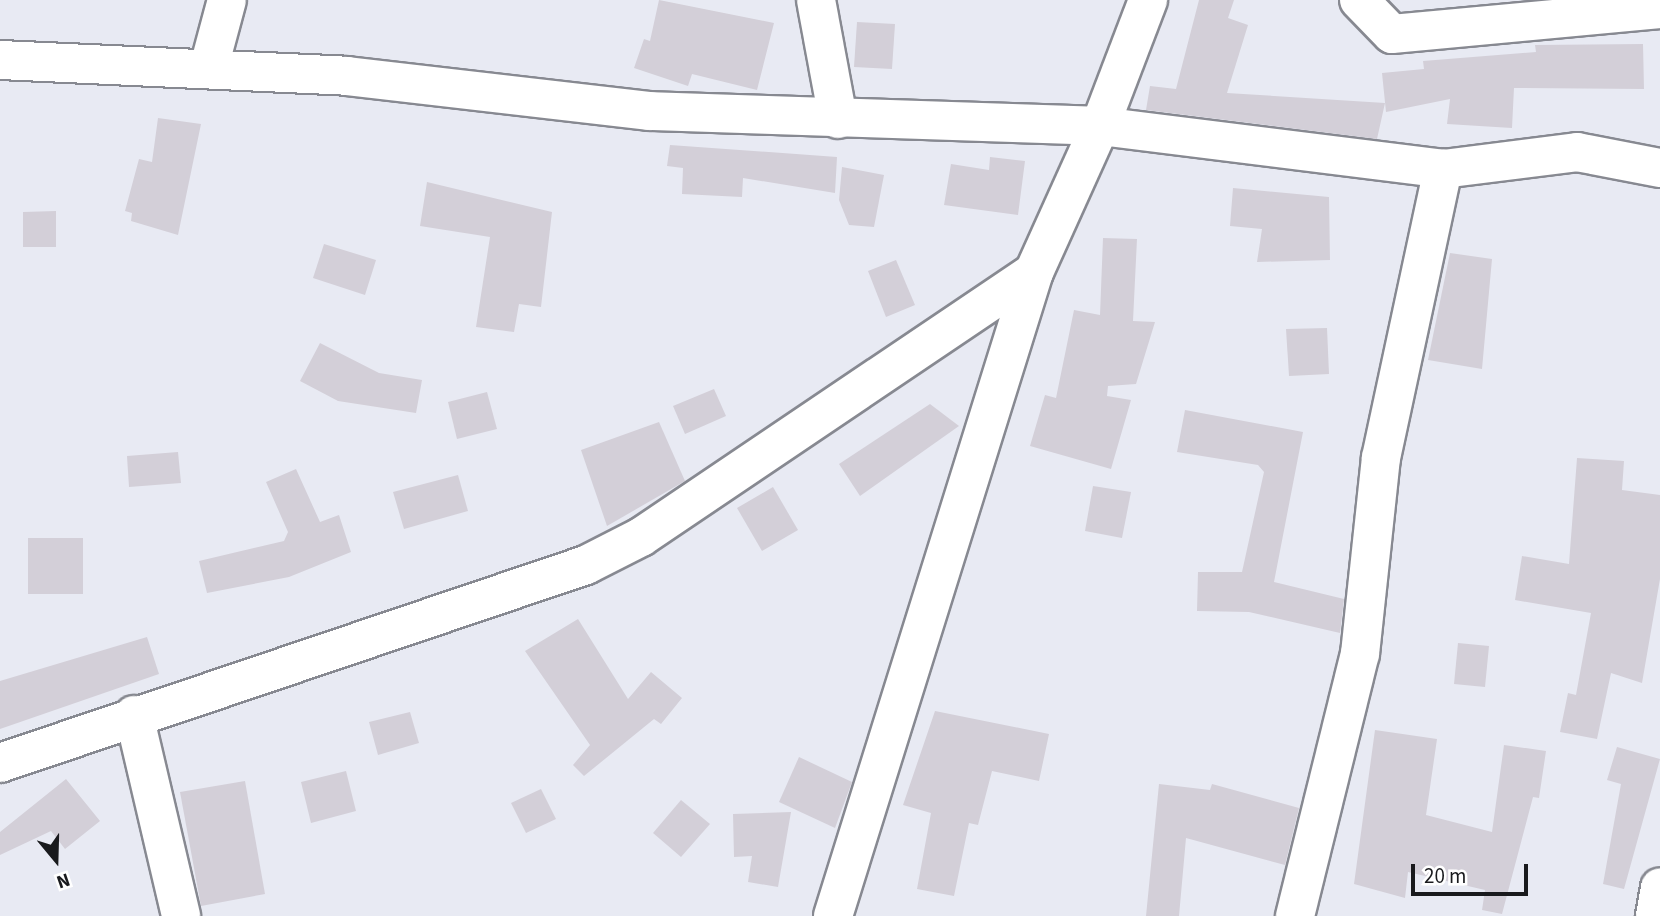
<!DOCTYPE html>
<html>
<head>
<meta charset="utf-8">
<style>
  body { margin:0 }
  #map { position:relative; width:1660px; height:916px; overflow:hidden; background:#e8eaf3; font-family:"Source Sans 3",sans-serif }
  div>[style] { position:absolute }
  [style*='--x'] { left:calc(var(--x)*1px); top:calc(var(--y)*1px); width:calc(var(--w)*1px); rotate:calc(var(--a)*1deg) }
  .building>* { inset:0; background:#d3cfd8 }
  .roads { filter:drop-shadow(2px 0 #878991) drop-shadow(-2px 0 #878991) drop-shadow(0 2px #878991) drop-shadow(0 -2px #878991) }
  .minor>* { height:38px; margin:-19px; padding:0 19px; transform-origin:19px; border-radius:19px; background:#fff }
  span { translate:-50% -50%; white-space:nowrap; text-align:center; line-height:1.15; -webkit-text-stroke:6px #fff; paint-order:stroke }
  .north { position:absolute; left:21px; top:825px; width:70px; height:70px; -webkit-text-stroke:5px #fff; paint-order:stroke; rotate:161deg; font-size:19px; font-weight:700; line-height:28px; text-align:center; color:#191a1d }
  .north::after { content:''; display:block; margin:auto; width:24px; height:32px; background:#191a1d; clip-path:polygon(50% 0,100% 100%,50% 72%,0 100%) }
  .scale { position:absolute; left:1411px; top:864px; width:117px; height:32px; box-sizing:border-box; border:4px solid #191a1d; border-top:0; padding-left:9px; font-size:21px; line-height:24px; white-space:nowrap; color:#191a1d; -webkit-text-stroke:5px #fff; paint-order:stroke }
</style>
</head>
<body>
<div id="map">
  <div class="building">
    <i style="clip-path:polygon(659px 0,774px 23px,757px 90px,692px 74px,688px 86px,634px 68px,644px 39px,650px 41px)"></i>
    <i style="clip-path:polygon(1199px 0,1234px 0,1228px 18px,1248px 25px,1227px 93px,1385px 103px,1377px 139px,1146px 110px,1150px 86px,1176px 89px)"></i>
    <i style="clip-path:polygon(857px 22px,895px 24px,892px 69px,854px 67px)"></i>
    <i style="clip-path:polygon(1643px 44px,1644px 89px,1514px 88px,1512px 128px,1447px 124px,1450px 99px,1386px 112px,1382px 73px,1424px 69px,1423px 61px,1536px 52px,1535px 45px)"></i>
    <i style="clip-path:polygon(158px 118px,201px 124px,178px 235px,131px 221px,132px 213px,125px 211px,139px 159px,152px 162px)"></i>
    <i style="clip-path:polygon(670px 145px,837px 157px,835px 193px,743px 178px,742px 197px,682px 194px,683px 168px,667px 166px)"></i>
    <i style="clip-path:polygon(990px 157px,1025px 161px,1018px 215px,944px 205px,951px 164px,989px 170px)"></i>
    <i style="clip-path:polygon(842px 167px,884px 175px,874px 227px,849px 225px,839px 200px)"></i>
    <i style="clip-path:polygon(427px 182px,552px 212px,541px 307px,519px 304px,514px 332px,476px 327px,490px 237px,420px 226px)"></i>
    <i style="clip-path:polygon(1233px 188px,1329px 197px,1330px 260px,1257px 262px,1262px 229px,1230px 226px)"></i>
    <i style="clip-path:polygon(56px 211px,56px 247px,23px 247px,23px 212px)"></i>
    <i style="clip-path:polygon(1103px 238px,1137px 239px,1133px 321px,1155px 322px,1136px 384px,1108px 386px,1107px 396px,1131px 400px,1111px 469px,1030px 446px,1045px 395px,1056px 398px,1074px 310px,1100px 315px)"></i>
    <i style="clip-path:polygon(324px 244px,376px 260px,365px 295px,313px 278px)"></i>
    <i style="clip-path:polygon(1450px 253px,1492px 259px,1482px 369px,1428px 360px)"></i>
    <i style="clip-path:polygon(896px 260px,915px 305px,886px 317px,868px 271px)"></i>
    <i style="clip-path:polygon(1327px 328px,1329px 374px,1289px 376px,1286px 329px)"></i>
    <i style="clip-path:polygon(320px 343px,379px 373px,422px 380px,416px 413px,338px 401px,300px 381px)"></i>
    <i style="clip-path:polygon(714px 389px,726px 416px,685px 434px,673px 406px)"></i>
    <i style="clip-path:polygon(487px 392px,497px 429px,457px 439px,448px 402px)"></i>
    <i style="clip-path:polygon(930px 404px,959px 426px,860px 496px,839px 464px)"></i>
    <i style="clip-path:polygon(1185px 410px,1303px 432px,1274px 582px,1344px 599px,1340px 633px,1249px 612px,1197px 611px,1198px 572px,1242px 572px,1264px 472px,1258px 465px,1177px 452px)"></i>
    <i style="clip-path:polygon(659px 422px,685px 481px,607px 526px,581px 450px)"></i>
    <i style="clip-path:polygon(178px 452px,181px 483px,129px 487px,127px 456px)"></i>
    <i style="clip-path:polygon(1577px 458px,1624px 461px,1622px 490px,1660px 495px,1660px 579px,1642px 683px,1611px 673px,1597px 739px,1560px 732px,1568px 693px,1576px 695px,1591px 613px,1515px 600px,1522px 556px,1569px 564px)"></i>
    <i style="clip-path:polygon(296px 469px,320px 522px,339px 515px,351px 552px,289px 577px,207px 593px,199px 561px,284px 541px,288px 532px,266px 482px)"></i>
    <i style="clip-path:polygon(458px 475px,468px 511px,404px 529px,393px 492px)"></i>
    <i style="clip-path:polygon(1093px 486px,1131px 492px,1122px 538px,1085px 531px)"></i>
    <i style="clip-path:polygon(773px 487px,798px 530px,762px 551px,737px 508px)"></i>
    <i style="clip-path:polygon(28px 538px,83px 538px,83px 594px,28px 594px)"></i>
    <i style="clip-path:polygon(578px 619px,628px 699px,651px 672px,682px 698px,661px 724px,654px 719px,584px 776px,573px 765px,590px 745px,525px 651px)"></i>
    <i style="clip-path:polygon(147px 637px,159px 674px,0 729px,0 681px)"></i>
    <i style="clip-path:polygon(1458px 643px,1489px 646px,1485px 687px,1454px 684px)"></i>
    <i style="clip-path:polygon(935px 711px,1049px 734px,1039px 781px,992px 771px,978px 825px,969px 823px,954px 896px,917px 889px,931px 813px,903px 805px)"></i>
    <i style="clip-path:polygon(410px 712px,419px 743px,378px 755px,369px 722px)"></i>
    <i style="clip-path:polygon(1375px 730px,1437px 739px,1426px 815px,1492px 832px,1504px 745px,1546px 751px,1539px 798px,1533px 797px,1502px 914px,1482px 910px,1485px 890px,1408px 872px,1405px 898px,1354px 884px)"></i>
    <i style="clip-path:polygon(1617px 747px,1660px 759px,1624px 889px,1603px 884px,1621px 784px,1607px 780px)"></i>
    <i style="clip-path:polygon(799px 757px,852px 782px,835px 828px,779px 802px)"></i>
    <i style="clip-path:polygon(346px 771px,356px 811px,311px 823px,301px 782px)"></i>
    <i style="clip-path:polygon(66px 779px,100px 821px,65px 849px,51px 831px,0 855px,0 832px)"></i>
    <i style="clip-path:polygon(245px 781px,265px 894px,201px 906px,180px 792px)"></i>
    <i style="clip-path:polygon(1159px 784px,1210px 790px,1212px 784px,1299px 808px,1285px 865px,1186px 838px,1179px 916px,1146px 916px)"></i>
    <i style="clip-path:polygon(541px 789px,556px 819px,526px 833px,511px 803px)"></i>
    <i style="clip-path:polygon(681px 800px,710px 824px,681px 857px,653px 833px)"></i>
    <i style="clip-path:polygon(791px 812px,778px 887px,748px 882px,752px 856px,734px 857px,733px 814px)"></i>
  </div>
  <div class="roads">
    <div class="minor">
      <i style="--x:816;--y:0;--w:121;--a:79.5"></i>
      <i style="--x:1359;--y:0;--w:47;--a:45.9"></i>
      <i style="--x:1392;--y:34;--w:269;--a:-5.3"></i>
      <i style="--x:0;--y:60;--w:347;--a:2.6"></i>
      <i style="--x:347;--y:76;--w:304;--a:6.6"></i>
      <i style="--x:649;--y:111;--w:451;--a:1.9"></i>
      <i style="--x:1100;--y:126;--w:346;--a:7.1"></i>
      <i style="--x:1443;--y:169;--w:135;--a:-7.2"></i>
      <i style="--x:1577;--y:152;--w:85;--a:10.9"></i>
      <i style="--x:209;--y:67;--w:69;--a:-75"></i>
      <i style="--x:134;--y:715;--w:206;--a:76.8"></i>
      <i style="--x:0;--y:763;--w:619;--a:-18.67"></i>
      <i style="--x:586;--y:565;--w:62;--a:-27"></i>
      <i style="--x:641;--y:537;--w:474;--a:-34"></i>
      <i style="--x:833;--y:916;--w:675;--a:-72.67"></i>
      <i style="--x:1034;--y:272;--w:160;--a:-65.7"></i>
      <i style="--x:1100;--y:126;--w:135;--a:-69.1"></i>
      <i style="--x:1295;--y:916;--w:270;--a:-76.1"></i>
      <i style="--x:1360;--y:654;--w:197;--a:-83.9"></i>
      <i style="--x:1381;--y:458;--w:296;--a:-77.9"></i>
      <i style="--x:1655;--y:916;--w:29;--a:-80"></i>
    </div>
  </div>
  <div class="north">N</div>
  <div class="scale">20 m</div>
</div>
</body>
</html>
